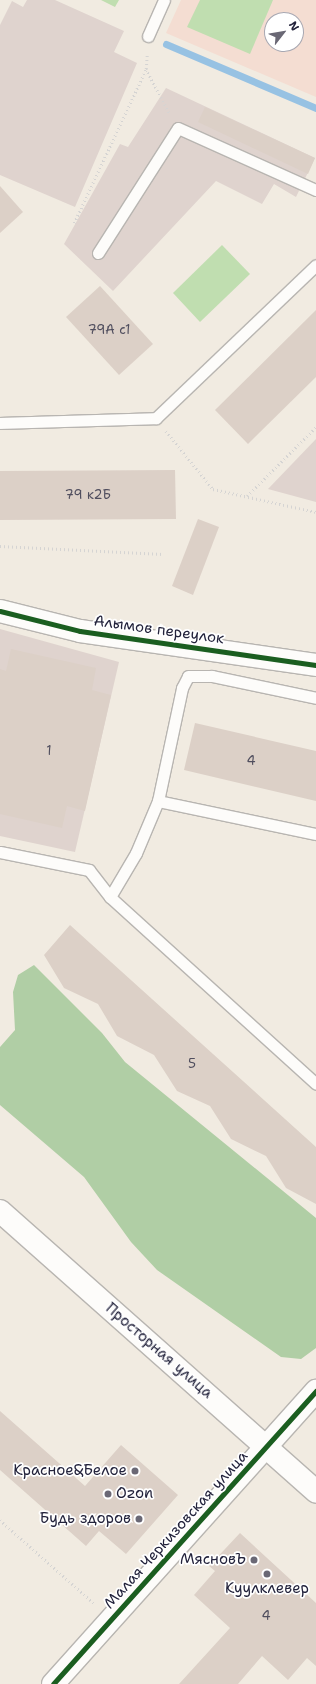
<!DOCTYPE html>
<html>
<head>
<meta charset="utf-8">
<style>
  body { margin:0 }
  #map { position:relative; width:316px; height:1684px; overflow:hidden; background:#f1ebe1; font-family:"Shantell Sans",sans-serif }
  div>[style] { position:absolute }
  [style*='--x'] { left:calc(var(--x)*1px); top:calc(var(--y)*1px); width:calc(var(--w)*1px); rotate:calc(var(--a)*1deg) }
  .built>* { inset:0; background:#f4ddd2 }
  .industrial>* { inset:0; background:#dfd3ce }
  .green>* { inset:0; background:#c0deb0 }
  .forest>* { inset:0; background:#b0cea5 }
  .stream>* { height:7px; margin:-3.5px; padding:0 3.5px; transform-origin:3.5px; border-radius:3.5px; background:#97c2e3 }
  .building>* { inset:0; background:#dcd0c7 }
  .path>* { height:2.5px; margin-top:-1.25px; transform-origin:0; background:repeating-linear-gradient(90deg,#d5d4d3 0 1px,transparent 0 4px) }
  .roads { filter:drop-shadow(1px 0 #b8b5b1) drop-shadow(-1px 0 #b8b5b1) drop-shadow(0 1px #b8b5b1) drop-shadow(0 -1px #b8b5b1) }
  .service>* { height:11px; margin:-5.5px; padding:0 5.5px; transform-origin:5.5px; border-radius:5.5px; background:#fdfcfa }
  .minor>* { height:22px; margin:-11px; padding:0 11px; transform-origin:11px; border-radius:11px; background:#fdfcfa }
  .tertiary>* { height:22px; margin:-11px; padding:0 11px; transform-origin:11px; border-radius:11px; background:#fdfcfa }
  .secondary>* { height:22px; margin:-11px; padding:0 11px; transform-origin:11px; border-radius:11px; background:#fdfcfa }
  .cycleway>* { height:5px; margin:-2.5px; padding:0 2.5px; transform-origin:2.5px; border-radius:2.5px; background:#1b5e20 }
  .dots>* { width:11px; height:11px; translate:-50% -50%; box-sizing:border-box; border:2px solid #fff; border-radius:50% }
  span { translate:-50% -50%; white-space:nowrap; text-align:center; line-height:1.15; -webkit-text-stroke:3.5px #fff; paint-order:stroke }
  .number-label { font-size:13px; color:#504e5e }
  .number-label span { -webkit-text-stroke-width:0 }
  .street-label { font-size:15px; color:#22223b }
  .poi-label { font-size:15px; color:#22223b }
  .right { translate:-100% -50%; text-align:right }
  .left { translate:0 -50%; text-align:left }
  .north { position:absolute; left:264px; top:12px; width:40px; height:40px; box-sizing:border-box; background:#fff; border:1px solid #a7a7b1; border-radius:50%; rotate:59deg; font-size:11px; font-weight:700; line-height:16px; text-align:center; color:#22223b }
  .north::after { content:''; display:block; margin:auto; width:14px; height:18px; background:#6a6875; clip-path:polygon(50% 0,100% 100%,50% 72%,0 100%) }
</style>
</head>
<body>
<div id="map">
  <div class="built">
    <i style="clip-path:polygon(evenodd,181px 0,316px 0,316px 97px,166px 33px,181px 0,272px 20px,296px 20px,296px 44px,272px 44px,272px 20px)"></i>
  </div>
  <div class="industrial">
    <i style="clip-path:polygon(27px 0,55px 0,124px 31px,114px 52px,137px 63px,75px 207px,0 175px,0 25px,12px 1px,23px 7px)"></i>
    <i style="clip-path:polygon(166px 88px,315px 158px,296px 197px,274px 184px,262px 204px,216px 181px,113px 291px,64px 244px,120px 144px,128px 147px)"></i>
    <i style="clip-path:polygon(316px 439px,316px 502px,268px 489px)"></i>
    <i style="clip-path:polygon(0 629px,119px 662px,75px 852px,0 836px)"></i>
  </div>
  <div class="green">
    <i style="clip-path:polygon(101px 0,119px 0,115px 7px)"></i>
    <i style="clip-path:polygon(200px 0,273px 0,250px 54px,187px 27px)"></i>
    <i style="clip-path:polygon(222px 245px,250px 274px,200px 322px,173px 293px)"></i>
  </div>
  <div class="forest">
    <i style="clip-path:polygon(34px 965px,102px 1033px,125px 1062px,316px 1218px,316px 1348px,301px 1359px,281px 1357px,157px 1270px,131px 1242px,84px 1177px,0 1105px,0 1047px,15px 1030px,13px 992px,18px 975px)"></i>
  </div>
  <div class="stream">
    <i style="--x:166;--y:44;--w:163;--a:23.1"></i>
  </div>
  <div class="building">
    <i style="clip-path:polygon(205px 107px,315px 158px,308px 174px,198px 122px)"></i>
    <i style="clip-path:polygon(0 186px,23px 212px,0 233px)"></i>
    <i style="clip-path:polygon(100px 286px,153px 344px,119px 375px,66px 317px)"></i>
    <i style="clip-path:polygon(316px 310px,316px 377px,248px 444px,215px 410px)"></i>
    <i style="clip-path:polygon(175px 470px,176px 519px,0 520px,0 471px)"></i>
    <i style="clip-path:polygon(198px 519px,219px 527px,193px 595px,172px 586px)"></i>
    <i style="clip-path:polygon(11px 649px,96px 668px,92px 690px,111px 695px,85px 811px,67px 806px,62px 828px,0 814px,0 669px,6px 671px)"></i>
    <i style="clip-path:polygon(195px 723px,316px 751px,316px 801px,184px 770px)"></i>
    <i style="clip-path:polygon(70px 925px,316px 1147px,316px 1204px,286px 1188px,266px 1156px,231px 1139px,210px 1106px,177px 1091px,154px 1055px,117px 1036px,98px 1004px,64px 988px,44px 955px)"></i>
    <i style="clip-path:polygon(0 1411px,85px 1486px,121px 1445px,178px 1495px,126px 1554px,99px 1531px,86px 1546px,0 1470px)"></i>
    <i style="clip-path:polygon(240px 1533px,316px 1603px,316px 1666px,307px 1658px,288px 1680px,262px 1656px,238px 1684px,179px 1684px,230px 1628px,194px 1595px,215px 1571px,209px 1566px)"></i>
  </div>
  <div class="path">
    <i style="--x:146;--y:69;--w:51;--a:61.9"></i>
    <i style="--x:74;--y:223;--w:170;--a:-64.9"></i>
    <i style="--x:146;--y:69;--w:16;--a:-86"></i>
    <i style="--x:166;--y:431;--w:75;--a:51"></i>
    <i style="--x:213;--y:489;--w:106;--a:12.6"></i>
    <i style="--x:247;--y:496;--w:98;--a:-45"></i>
    <i style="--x:0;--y:546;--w:163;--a:2.8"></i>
    <i style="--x:0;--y:1520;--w:127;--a:41.5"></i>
  </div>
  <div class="roads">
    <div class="service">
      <i style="--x:148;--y:36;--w:39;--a:-66"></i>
      <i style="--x:98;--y:253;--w:148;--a:-57.4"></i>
      <i style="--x:178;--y:128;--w:151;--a:24.2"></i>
      <i style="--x:0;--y:423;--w:156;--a:-1.8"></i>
      <i style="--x:156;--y:418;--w:221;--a:-43.7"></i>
      <i style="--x:158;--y:801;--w:161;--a:11.8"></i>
      <i style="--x:0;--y:852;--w:91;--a:11.4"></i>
      <i style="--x:89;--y:870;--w:34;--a:52"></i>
      <i style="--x:110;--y:897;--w:278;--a:42.2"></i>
      <i style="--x:110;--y:897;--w:51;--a:-59.4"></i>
      <i style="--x:136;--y:853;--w:56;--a:-67.1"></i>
      <i style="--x:158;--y:801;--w:116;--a:-78"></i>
      <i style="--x:182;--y:688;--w:13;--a:-63"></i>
      <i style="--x:188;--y:676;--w:24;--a:0"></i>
      <i style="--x:212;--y:676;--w:106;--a:11.9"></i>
    </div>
    <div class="minor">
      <i style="--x:0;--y:611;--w:82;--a:14"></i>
      <i style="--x:80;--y:631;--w:238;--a:8.2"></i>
    </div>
    <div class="tertiary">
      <i style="--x:53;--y:1684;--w:394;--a:-48.1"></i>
    </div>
    <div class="secondary">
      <i style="--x:0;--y:1211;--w:423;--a:41.6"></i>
    </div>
  </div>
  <div class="cycleway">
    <i style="--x:0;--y:611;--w:82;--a:14"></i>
    <i style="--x:80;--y:631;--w:238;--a:8.2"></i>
    <i style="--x:53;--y:1684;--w:394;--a:-48.1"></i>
  </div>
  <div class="dots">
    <i style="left:135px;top:1471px;background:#6a6875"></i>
    <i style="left:108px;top:1494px;background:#6a6875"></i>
    <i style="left:139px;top:1519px;background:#6a6875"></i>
    <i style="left:254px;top:1560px;background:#6a6875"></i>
    <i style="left:267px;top:1574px;background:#6a6875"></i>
  </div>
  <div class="number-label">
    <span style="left:109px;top:330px">79А с1</span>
    <span style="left:88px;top:495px">79 к2Б</span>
    <span style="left:49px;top:751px">1</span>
    <span style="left:251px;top:761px">4</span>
    <span style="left:192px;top:1064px">5</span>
    <span style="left:266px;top:1616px">4</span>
  </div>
  <div class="street-label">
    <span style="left:159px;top:630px;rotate:8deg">Алымов переулок</span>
    <span style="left:159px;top:1351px;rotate:41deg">Просторная улица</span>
    <span style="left:176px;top:1530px;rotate:-48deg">Малая Черкизовская улица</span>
  </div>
  <div class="poi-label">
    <span class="right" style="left:127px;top:1471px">Красное&amp;Белое</span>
    <span class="left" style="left:116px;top:1494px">Ozon</span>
    <span class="right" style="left:131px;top:1519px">Будь здоров</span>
    <span class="right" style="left:246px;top:1560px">МясновЪ</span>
    <span style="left:267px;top:1589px">Куулклевер</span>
  </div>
  <div class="north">N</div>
</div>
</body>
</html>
